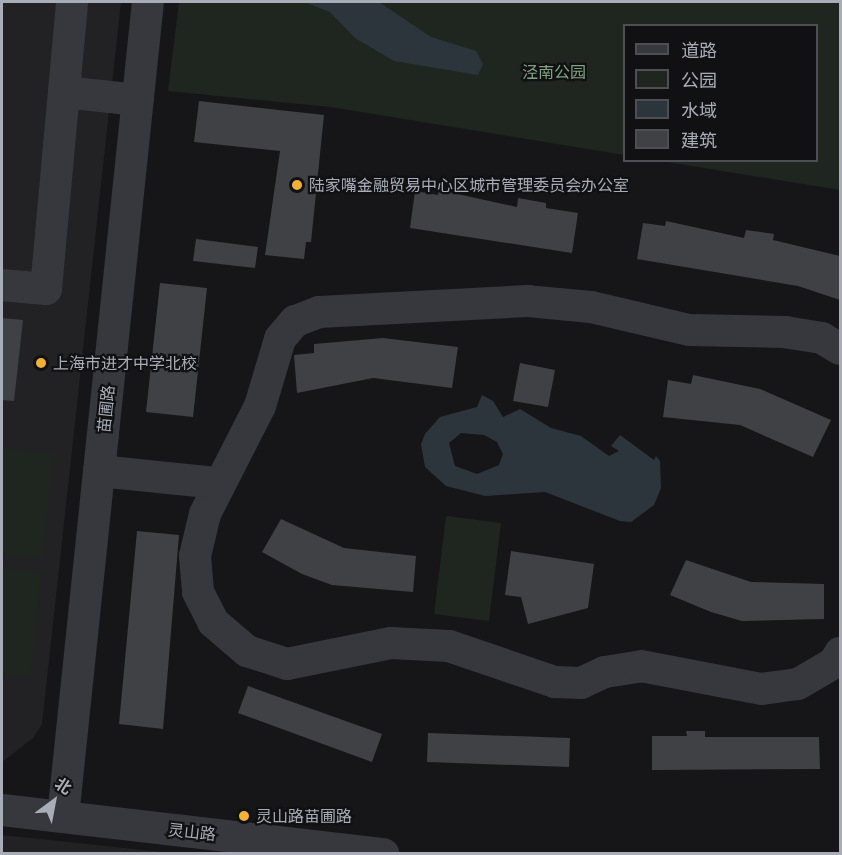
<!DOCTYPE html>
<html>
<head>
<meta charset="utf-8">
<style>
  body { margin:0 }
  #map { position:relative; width:842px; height:855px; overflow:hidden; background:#161618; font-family:Commissioner,"Noto Sans SC",sans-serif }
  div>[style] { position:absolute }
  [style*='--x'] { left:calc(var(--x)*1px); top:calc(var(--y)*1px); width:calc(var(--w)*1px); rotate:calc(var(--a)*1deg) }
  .built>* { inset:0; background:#222225 }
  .green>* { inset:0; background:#1e261f }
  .water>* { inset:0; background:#2c353c }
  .building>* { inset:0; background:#404145 }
  .minor>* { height:32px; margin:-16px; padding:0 16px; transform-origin:16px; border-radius:16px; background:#37383d }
  .dots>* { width:16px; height:16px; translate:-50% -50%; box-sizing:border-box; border:3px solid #111113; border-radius:50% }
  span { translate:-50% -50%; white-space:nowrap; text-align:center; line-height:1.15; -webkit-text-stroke:4.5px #111113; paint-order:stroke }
  .park-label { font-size:16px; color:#7fa381 }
  .poi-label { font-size:16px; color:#a8adb8 }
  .left { translate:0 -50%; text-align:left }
  .street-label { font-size:16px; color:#a8adb8 }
  .frame { position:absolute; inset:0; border:3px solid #a8adb8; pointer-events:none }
  .legend { position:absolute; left:623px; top:24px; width:195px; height:138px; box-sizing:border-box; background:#111113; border:2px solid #4d4f55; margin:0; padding:8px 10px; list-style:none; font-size:18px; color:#a8adb8 }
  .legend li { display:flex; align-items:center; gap:12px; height:30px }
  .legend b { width:30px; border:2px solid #4d4f55 }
  .north { position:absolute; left:24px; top:771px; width:60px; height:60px; -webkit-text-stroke:4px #111113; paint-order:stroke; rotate:32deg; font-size:16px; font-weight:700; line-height:24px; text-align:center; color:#a8adb8 }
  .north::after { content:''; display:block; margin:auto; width:21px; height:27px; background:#a8adb8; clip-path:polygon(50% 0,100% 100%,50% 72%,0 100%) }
</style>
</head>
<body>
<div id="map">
  <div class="built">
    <i style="clip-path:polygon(2px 2px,121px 2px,42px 724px,33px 738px,2px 762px)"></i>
    <i style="clip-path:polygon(2px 835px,171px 853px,2px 853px)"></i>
  </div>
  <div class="green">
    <i style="clip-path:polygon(179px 2px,840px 2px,840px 190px,661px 161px,816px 160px,816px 26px,624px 26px,624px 155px,331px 107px,168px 91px)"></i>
    <i style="clip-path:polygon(2px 448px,53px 454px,43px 558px,2px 553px)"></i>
    <i style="clip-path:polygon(446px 516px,501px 523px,489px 621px,434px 614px)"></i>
    <i style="clip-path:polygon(2px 568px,41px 572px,31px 676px,2px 673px)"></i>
  </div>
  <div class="water">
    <i style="clip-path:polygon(304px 2px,379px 2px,431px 37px,476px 51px,483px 64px,478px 75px,394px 61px,355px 38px,330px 12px)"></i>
    <i style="clip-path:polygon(evenodd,482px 395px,493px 401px,503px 417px,520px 409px,551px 428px,581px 436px,609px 456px,619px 451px,611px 446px,620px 435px,654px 460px,656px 456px,660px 461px,661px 488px,654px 505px,631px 522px,620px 521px,545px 492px,485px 496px,446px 486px,425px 467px,421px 444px,425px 434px,440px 417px,477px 407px,482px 395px,461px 433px,484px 435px,497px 442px,503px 454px,499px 465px,477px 474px,455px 466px,449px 443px,461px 433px)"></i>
  </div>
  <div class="building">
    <i style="clip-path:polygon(199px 101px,324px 115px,311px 242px,306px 242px,304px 259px,265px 255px,280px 151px,194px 142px)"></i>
    <i style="clip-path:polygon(439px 190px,517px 207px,518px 198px,546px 203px,546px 208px,578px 213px,572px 253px,410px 228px,415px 191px,438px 195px)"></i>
    <i style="clip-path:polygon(666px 221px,744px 238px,746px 230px,774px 234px,773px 240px,840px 256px,840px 300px,798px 286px,637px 259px,643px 223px,665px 226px)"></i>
    <i style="clip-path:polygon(196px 239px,258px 247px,255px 268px,193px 261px)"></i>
    <i style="clip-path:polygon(160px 283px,207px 288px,193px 417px,146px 412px)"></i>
    <i style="clip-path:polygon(2px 318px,23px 320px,14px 401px,2px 400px)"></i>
    <i style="clip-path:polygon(383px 338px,458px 347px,452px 388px,373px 378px,297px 393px,294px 355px,314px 353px,314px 344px)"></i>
    <i style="clip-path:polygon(520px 363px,555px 370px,548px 407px,513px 401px)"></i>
    <i style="clip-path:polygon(693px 375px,760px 389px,831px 420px,813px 457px,740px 425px,663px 417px,668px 380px,691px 384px)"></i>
    <i style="clip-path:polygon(281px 519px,344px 548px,416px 556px,413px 592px,332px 585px,302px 574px,262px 552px)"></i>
    <i style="clip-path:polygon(137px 531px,179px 535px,163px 729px,119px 724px)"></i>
    <i style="clip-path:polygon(511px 551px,594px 564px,588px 608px,528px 624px,521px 597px,505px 595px)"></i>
    <i style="clip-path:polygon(686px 560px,751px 582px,824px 584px,824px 619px,742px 621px,711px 612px,670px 595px)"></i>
    <i style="clip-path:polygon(248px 686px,382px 734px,372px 762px,238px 713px)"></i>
    <i style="clip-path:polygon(686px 731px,705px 731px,705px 737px,819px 737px,820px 769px,652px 770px,652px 736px,687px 736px)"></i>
    <i style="clip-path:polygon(428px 733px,570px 738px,569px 767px,427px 762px)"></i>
  </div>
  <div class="minor">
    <i style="--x:64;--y:92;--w:74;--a:6.2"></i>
    <i style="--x:2;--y:285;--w:44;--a:5.2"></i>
    <i style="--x:46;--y:289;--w:288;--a:-84.8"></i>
    <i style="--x:840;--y:349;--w:21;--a:-149"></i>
    <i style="--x:822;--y:338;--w:36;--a:-171"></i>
    <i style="--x:786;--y:332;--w:97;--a:-178.8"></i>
    <i style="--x:689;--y:330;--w:101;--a:-166.8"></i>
    <i style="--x:591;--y:307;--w:63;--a:-174.6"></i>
    <i style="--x:528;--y:301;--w:209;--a:177"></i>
    <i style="--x:319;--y:312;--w:26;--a:159"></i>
    <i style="--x:295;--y:321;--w:23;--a:130"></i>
    <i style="--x:280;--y:339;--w:70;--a:106.6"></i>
    <i style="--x:260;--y:406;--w:121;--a:117"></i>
    <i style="--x:205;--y:514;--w:43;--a:103.4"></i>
    <i style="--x:195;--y:556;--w:36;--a:85"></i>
    <i style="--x:198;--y:592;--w:34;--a:63"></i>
    <i style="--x:213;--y:622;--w:45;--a:40.5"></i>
    <i style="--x:247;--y:651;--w:42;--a:18"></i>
    <i style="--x:287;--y:664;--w:106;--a:-11.4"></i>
    <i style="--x:391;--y:643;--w:58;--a:3"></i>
    <i style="--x:449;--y:646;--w:112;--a:18.8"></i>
    <i style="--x:555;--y:682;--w:26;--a:2"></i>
    <i style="--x:581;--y:683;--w:26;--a:-25"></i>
    <i style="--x:605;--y:672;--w:36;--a:-9"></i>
    <i style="--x:641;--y:666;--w:123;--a:10.8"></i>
    <i style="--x:762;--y:689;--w:36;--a:-8"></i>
    <i style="--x:798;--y:684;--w:42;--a:-30.3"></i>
    <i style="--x:834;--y:663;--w:12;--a:-59"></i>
    <i style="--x:99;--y:471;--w:120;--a:5.8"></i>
    <i style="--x:2;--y:810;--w:384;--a:6.6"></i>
    <i style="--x:63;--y:817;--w:819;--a:-84.05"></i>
  </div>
  <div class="dots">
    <i style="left:297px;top:185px;background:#f2b134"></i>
    <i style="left:41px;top:363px;background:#f2b134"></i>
    <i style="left:244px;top:816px;background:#f2b134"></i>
  </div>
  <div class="park-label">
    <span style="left:554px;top:72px">泾南公园</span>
  </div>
  <div class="poi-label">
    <span class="left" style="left:309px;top:185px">陆家嘴金融贸易中心区城市管理委员会办公室</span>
    <span class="left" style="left:53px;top:363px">上海市进才中学北校</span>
    <span class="left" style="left:256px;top:816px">灵山路苗圃路</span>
  </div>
  <div class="street-label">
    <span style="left:106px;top:409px;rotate:-84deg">苗圃路</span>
    <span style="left:192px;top:832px;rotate:6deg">灵山路</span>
  </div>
  <div class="frame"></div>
  <ul class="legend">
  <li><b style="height:8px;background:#37383d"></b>道路</li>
  <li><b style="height:16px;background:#1e261f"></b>公园</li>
  <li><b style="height:16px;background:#2c353c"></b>水域</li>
  <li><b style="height:16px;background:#404145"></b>建筑</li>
  </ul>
  <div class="north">北</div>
</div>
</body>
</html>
